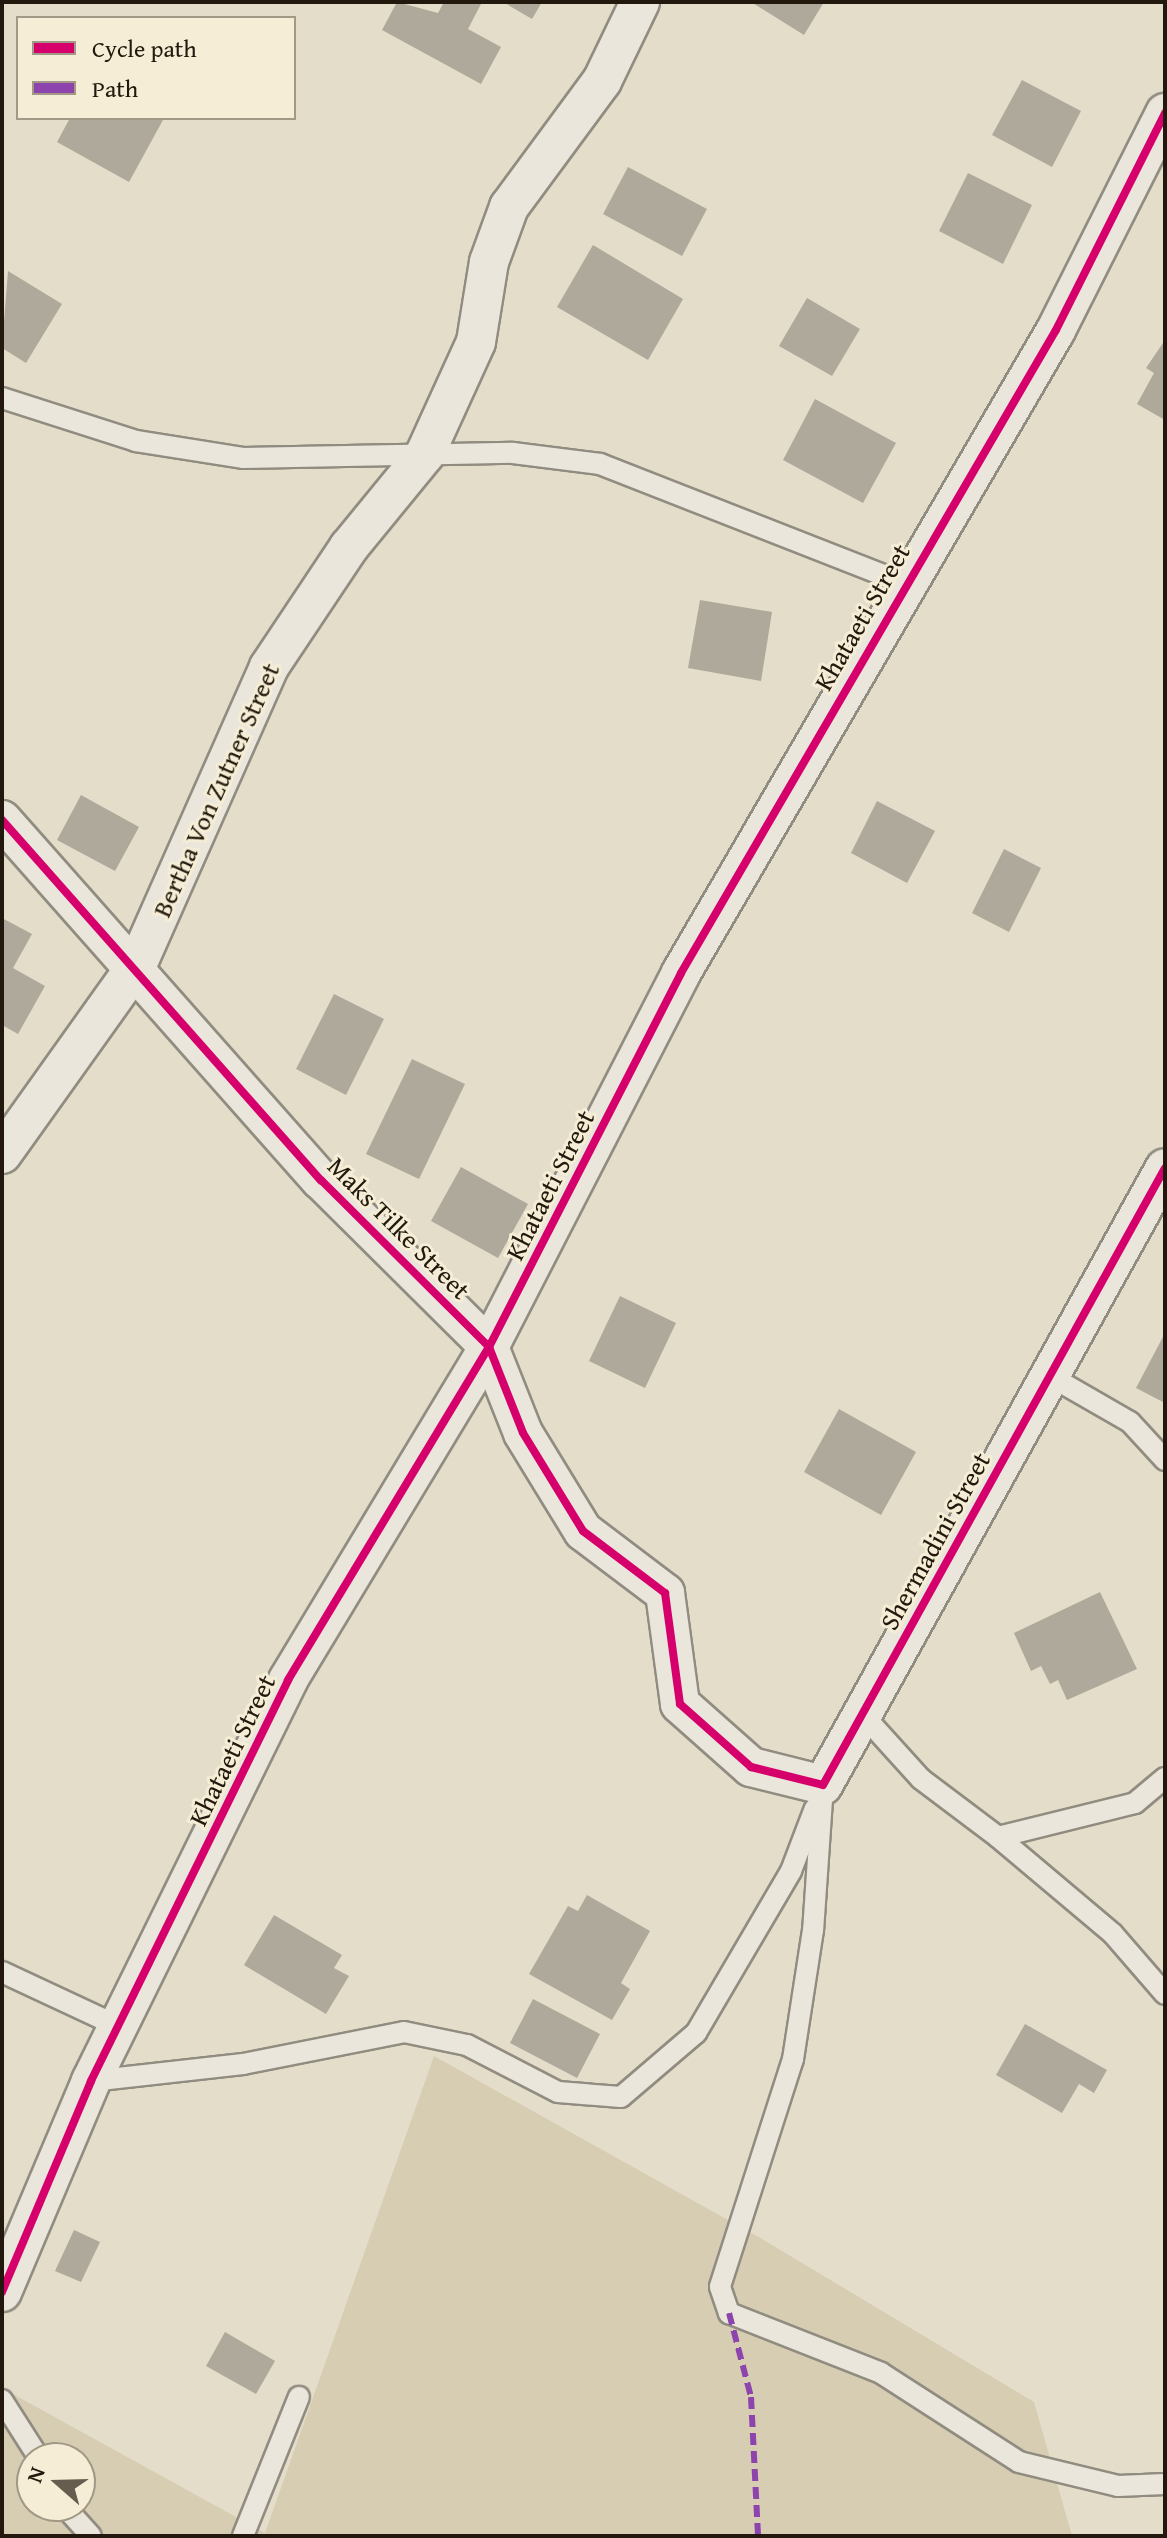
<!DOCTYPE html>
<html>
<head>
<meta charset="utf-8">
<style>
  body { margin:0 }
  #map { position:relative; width:1167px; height:2538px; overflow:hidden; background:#e4ddca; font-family:"Gentium Book Plus",serif }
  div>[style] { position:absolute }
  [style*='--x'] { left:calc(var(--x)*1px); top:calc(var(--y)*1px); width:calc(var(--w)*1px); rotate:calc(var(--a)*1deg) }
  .green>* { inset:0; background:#d7cdb3 }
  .building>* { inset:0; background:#aea99b }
  .roads { filter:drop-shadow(2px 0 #918c80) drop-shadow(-2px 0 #918c80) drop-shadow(0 2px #918c80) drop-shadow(0 -2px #918c80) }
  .service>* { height:20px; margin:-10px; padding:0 10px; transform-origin:10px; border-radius:10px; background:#eae6dc }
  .minor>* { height:38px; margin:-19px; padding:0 19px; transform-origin:19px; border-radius:19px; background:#eae6dc }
  .quiet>* { height:6px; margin-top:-3px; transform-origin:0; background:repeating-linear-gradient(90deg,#8e44ad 0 12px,transparent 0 18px) }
  .cycleway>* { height:8px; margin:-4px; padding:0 4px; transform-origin:4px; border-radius:4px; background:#d6006c }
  span { translate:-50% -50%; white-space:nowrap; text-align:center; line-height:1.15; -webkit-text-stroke:6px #f5edd5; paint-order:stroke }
  .street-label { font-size:26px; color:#23180d }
  .frame { position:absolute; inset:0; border:4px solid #23180d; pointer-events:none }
  .legend { position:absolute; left:16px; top:16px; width:280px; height:104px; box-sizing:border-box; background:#f5edd5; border:2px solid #a19885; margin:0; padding:10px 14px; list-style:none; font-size:24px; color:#23180d }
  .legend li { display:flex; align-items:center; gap:16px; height:40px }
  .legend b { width:40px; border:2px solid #a19885 }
  .north { position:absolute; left:16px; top:2442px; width:80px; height:80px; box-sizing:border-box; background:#f5edd5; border:2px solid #a19885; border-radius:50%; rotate:290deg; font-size:22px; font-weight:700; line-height:32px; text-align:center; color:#23180d }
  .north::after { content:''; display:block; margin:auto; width:28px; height:36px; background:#675d4f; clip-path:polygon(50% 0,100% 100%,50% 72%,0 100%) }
</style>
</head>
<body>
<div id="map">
  <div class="green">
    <i style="clip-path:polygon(evenodd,434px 2056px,762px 2239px,1034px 2402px,1072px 2536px,2px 2536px,2px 2388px,265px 2533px,434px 2056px,32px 2458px,80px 2458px,80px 2506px,32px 2506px,32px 2458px)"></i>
  </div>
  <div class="building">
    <i style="clip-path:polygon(397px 2px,438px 13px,444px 2px,482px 2px,468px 29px,501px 47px,481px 84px,382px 30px)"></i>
    <i style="clip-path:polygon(503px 2px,542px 2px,532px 19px)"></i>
    <i style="clip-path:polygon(751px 2px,824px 2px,804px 35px)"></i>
    <i style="clip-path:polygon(1022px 80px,1081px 111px,1052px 167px,992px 135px)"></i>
    <i style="clip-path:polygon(70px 118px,160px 118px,163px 120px,129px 182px,57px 142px)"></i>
    <i style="clip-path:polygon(628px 167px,707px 209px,682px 256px,603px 214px)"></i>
    <i style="clip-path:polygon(968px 173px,1032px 205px,1003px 264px,939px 231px)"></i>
    <i style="clip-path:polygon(593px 245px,683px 299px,648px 360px,557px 307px)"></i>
    <i style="clip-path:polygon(8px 271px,62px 304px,26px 363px,2px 348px)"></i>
    <i style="clip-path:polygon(807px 298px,860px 329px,832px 376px,779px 346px)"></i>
    <i style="clip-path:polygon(1165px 340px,1165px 420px,1137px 404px,1154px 373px,1146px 368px)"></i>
    <i style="clip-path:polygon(815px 399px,896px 443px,863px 503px,783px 460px)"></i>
    <i style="clip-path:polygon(700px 600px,772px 612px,761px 681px,688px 668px)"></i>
    <i style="clip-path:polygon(81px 795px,139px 827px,115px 871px,57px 840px)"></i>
    <i style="clip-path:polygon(877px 801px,935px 831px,907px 883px,851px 853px)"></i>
    <i style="clip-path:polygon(1004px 849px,1041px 868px,1009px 932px,972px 913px)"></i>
    <i style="clip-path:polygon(2px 918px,32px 934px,13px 968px,45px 986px,18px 1034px,2px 1025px)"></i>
    <i style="clip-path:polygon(334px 994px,384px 1019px,346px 1095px,296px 1069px)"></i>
    <i style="clip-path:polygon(412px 1059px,465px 1084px,419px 1179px,366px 1154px)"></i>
    <i style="clip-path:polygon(461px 1167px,528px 1204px,498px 1258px,431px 1221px)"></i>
    <i style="clip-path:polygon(620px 1296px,676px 1323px,645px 1388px,589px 1361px)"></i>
    <i style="clip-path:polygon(1165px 1333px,1165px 1403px,1136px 1388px)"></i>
    <i style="clip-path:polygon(839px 1409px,916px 1452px,881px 1515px,804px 1472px)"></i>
    <i style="clip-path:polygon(1100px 1592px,1137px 1669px,1067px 1700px,1058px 1680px,1050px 1684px,1041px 1666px,1031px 1671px,1014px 1633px)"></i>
    <i style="clip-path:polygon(587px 1895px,650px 1931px,621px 1983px,630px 1989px,612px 2020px,529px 1974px,568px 1906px,578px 1911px)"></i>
    <i style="clip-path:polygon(274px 1915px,342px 1955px,334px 1968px,349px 1976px,326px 2014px,244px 1965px)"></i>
    <i style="clip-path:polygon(533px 1999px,600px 2034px,577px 2078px,510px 2043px)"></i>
    <i style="clip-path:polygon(1025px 2024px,1107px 2070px,1094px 2093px,1079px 2084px,1062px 2113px,996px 2075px)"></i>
    <i style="clip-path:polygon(74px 2230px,100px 2242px,81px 2282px,55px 2271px)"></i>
    <i style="clip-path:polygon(225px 2332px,275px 2361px,256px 2394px,206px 2366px)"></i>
  </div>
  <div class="roads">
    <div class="service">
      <i style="--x:2;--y:398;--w:141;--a:17.8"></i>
      <i style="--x:136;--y:441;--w:108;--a:9"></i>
      <i style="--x:243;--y:458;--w:270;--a:-1.1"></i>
      <i style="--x:513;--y:453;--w:88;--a:7.2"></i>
      <i style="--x:600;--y:464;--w:326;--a:21.4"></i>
      <i style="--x:1050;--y:1376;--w:92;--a:29.9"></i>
      <i style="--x:1130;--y:1422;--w:52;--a:47.4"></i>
      <i style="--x:863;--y:1715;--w:86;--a:47.8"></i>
      <i style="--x:921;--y:1779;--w:96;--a:37"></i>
      <i style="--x:998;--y:1837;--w:141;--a:-13.9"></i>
      <i style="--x:1135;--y:1803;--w:39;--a:-40"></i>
      <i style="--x:823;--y:1785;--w:145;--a:93.9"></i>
      <i style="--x:813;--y:1930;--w:131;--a:98.8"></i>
      <i style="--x:793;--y:2059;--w:239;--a:107.8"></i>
      <i style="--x:720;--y:2287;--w:28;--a:71"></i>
      <i style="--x:729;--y:2313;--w:163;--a:21.5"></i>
      <i style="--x:881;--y:2373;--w:164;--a:32.8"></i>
      <i style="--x:1019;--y:2462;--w:102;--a:13.6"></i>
      <i style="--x:1118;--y:2486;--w:47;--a:-2.4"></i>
      <i style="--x:998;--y:1837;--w:150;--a:40.1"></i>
      <i style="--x:1113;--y:1934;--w:79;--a:49.1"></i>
      <i style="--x:2;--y:1972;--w:128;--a:25"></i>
      <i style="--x:91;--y:2081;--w:153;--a:-6.4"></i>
      <i style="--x:243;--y:2064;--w:164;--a:-11.2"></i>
      <i style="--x:404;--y:2032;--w:64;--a:11.7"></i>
      <i style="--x:467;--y:2045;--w:102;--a:27.3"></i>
      <i style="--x:558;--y:2092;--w:63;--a:4.5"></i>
      <i style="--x:621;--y:2097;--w:99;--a:-40.5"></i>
      <i style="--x:696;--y:2033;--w:188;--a:-59.6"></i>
      <i style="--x:791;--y:1871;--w:67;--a:-69.1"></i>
      <i style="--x:2;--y:2400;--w:69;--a:57.5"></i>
      <i style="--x:64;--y:2506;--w:40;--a:48"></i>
      <i style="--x:243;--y:2536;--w:150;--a:-68.1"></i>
    </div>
    <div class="minor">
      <i style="--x:2;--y:820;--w:481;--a:48.5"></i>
      <i style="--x:321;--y:1180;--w:237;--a:44.8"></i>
      <i style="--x:489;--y:1347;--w:92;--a:68.4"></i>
      <i style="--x:523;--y:1433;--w:115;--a:58.5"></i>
      <i style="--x:583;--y:1531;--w:103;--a:37.1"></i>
      <i style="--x:665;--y:1593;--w:112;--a:82.3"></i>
      <i style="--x:680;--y:1704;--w:95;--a:41.6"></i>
      <i style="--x:751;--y:1767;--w:74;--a:14"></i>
      <i style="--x:823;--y:1785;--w:705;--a:-61"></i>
      <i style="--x:2;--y:1154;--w:232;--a:-54.5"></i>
      <i style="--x:137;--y:965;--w:326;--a:-66.1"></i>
      <i style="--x:269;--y:667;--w:144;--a:-56.3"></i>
      <i style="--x:349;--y:547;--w:120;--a:-50.7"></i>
      <i style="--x:425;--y:454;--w:123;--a:-65.5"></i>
      <i style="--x:476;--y:342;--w:81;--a:-80.8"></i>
      <i style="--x:489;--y:262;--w:59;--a:-70"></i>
      <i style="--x:509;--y:207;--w:157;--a:-53.6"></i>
      <i style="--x:602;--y:81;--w:88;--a:-64.3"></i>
      <i style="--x:2;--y:2292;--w:229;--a:-67.1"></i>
      <i style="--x:91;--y:2081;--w:447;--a:-63.8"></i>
      <i style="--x:288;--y:1680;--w:389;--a:-58.9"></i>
      <i style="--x:489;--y:1347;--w:420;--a:-62.8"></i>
      <i style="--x:681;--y:973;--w:744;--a:-59.75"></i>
      <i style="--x:1056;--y:330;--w:243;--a:-63.3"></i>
    </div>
  </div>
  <div class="quiet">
    <i style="--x:729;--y:2313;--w:87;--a:75.3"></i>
    <i style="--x:751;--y:2397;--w:139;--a:87.1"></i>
  </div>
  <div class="cycleway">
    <i style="--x:2;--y:820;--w:481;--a:48.5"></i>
    <i style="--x:321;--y:1180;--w:237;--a:44.8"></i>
    <i style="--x:489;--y:1347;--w:92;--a:68.4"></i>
    <i style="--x:523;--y:1433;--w:115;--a:58.5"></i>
    <i style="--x:583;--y:1531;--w:103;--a:37.1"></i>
    <i style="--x:665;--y:1593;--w:112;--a:82.3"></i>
    <i style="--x:680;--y:1704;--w:95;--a:41.6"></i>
    <i style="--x:751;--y:1767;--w:74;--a:14"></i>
    <i style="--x:823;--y:1785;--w:705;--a:-61"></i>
    <i style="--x:2;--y:2292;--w:229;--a:-67.1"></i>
    <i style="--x:91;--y:2081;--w:447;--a:-63.8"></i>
    <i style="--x:288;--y:1680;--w:389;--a:-58.9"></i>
    <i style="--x:489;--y:1347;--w:420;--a:-62.8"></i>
    <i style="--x:681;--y:973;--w:744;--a:-59.75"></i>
    <i style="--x:1056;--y:330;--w:243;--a:-63.3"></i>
  </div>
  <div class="street-label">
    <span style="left:862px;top:617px;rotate:-60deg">Khataeti Street</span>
    <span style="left:216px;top:790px;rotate:-66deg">Bertha Von Zutner Street</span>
    <span style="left:550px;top:1185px;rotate:-63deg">Khataeti Street</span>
    <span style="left:399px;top:1228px;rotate:45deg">Maks Tilke Street</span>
    <span style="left:935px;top:1541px;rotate:-61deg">Shermadini Street</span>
    <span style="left:232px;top:1750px;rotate:-64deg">Khataeti Street</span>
  </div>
  <div class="frame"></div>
  <ul class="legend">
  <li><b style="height:10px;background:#d6006c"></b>Cycle path</li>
  <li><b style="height:10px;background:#8e44ad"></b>Path</li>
  </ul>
  <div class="north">N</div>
</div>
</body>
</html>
